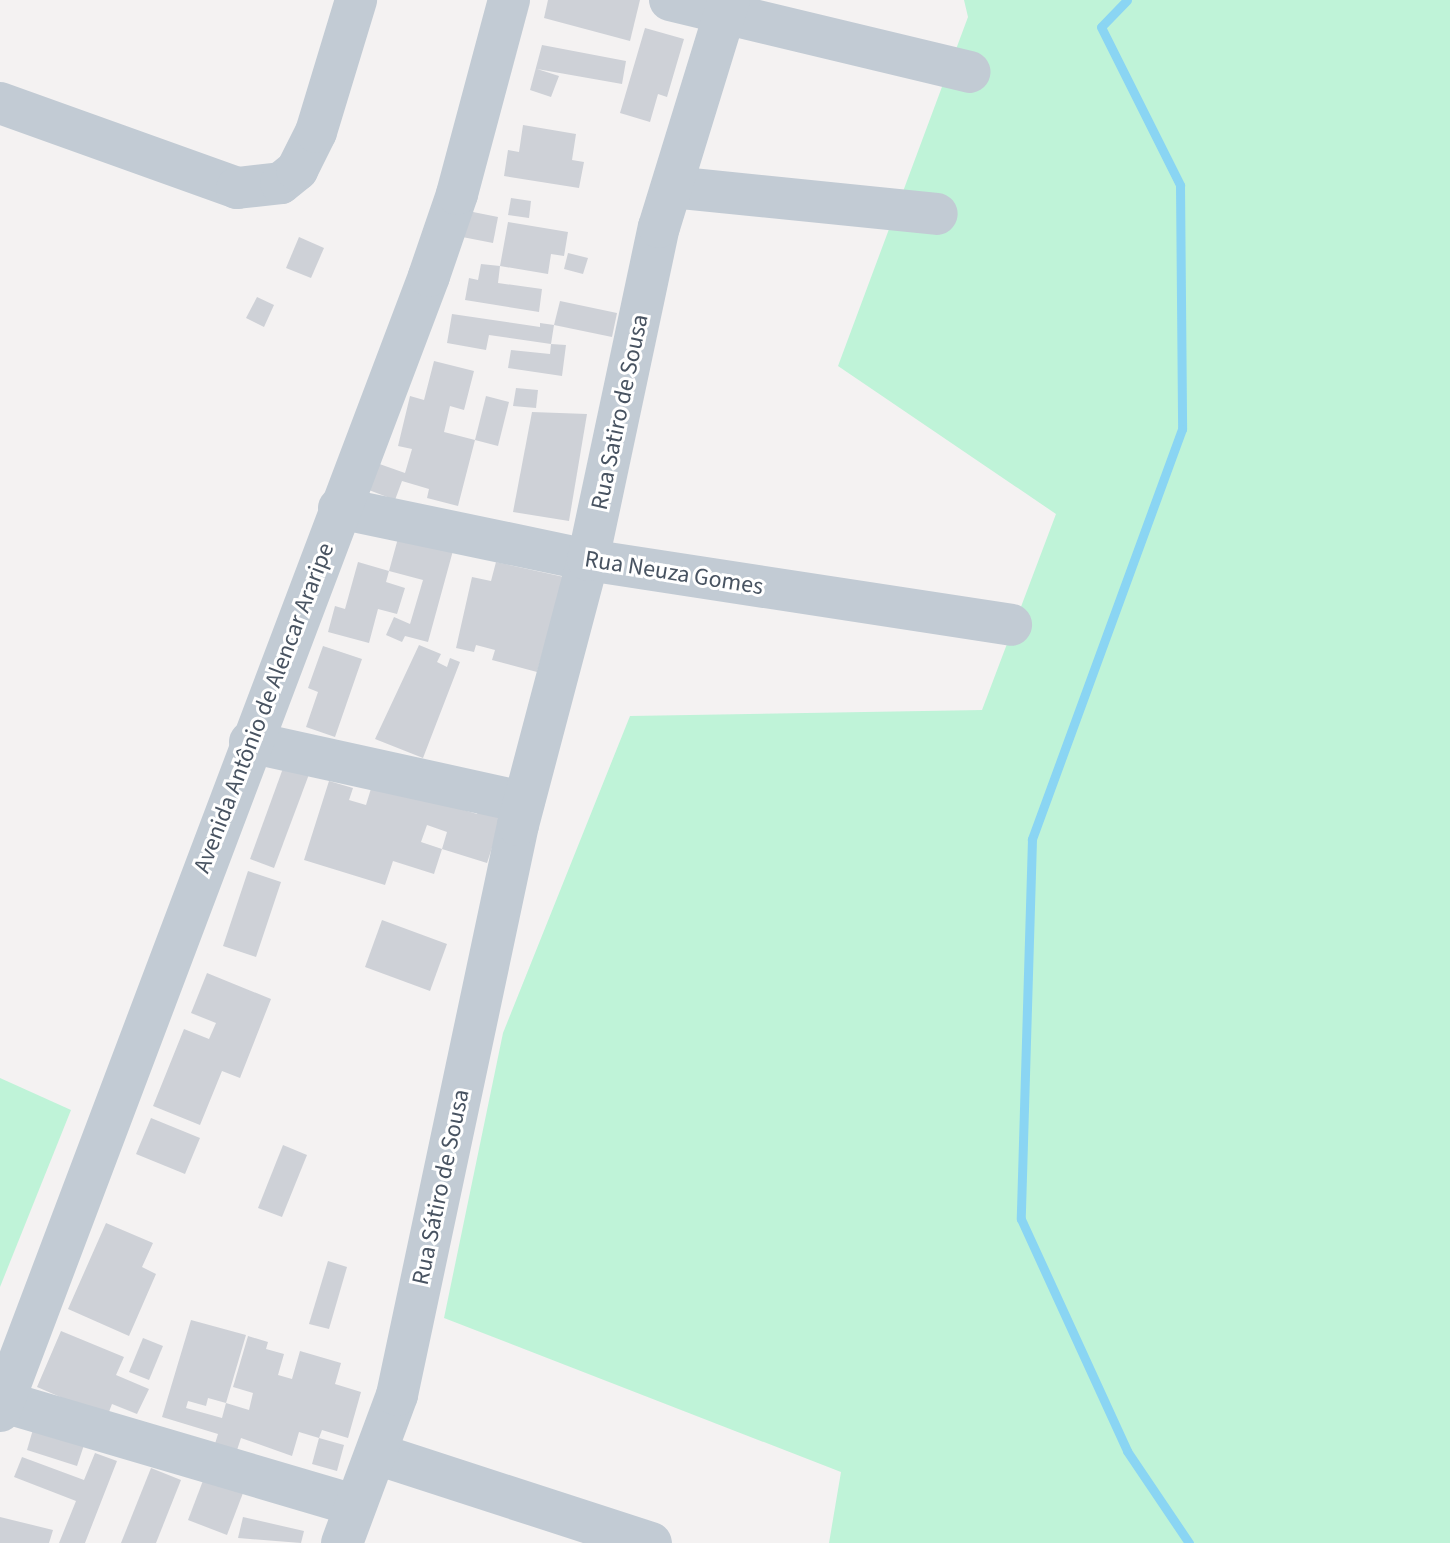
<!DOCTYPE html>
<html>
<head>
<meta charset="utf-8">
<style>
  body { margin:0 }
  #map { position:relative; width:1450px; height:1543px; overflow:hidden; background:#f4f2f2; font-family:"Source Sans 3",sans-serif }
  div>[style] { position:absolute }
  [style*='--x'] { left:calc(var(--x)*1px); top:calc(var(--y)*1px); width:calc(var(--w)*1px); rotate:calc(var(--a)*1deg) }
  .green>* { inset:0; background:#bff3d8 }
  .stream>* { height:9px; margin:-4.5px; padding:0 4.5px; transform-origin:4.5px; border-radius:4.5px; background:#8ad5f3 }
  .building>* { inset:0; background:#ced1d7 }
  .minor>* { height:42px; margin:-21px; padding:0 21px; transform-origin:21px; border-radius:21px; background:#c2cbd4 }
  span { translate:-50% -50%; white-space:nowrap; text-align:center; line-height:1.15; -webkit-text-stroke:6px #fff; paint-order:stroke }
  .street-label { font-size:24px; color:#485361 }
</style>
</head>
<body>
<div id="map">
  <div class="green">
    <i style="clip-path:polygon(964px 0,1450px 0,1450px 1543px,829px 1543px,841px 1472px,444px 1318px,503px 1033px,630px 716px,982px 710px,1056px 514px,838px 366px,968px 17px)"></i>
    <i style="clip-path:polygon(0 1078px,71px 1110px,0 1287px)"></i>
  </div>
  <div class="stream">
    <i style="--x:1127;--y:0;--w:37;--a:134"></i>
    <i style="--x:1101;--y:27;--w:177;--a:63.4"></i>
    <i style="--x:1180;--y:185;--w:244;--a:89.5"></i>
    <i style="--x:1182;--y:429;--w:437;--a:110.1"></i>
    <i style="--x:1032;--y:839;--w:380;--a:91.7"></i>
    <i style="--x:1021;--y:1219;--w:255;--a:65.4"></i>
    <i style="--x:1127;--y:1451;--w:111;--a:56"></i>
  </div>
  <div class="building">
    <i style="clip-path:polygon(548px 0,640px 0,630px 41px,544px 18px)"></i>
    <i style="clip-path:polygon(645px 28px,684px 39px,667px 97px,658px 94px,650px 122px,620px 113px)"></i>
    <i style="clip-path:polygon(542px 45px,626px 61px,622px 84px,537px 69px,559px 76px,551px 97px,530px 90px)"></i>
    <i style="clip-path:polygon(523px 125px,576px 134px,572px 160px,584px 162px,579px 188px,504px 176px,508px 150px,519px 152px)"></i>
    <i style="clip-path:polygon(511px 198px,531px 201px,529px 218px,508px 215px)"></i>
    <i style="clip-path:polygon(458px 209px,498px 217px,493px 243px,452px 235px)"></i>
    <i style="clip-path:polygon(508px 222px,568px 232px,564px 256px,551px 254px,548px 274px,500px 266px)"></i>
    <i style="clip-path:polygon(299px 237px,324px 248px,311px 278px,286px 268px)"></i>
    <i style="clip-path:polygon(568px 253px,588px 258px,583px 274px,564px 269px)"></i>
    <i style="clip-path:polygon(481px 264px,500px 266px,498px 283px,542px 289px,539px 312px,465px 300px,469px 278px,478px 280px)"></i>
    <i style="clip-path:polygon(257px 297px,274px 305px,264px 327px,246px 318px)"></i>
    <i style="clip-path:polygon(560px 301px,617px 313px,612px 337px,554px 325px)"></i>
    <i style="clip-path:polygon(452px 314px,540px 327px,540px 323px,554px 325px,551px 344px,489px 335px,486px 350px,447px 343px)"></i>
    <i style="clip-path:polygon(551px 344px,566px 345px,562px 376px,508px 368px,511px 350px,550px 354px)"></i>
    <i style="clip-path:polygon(434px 361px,474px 371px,464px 410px,450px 406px,444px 432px,475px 440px,458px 506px,427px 498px,429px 489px,402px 481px,395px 500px,361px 487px,371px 461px,405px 473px,412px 449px,398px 446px,410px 396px,424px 400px)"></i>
    <i style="clip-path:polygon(516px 388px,538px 390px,536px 408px,513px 406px)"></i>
    <i style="clip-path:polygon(486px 396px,509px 402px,498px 446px,475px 440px)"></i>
    <i style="clip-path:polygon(532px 412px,587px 414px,569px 521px,513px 512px)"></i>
    <i style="clip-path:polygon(400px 531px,454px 547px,428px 642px,405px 636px,402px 642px,386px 635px,394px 617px,410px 624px,423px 580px,389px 571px)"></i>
    <i style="clip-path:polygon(358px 562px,389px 571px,386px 582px,405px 588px,397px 614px,378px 609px,369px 643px,328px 632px,335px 606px,345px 609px)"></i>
    <i style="clip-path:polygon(496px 562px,564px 577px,537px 672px,492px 660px,495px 650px,476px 645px,474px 652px,456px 648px,472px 577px,491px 581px)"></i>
    <i style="clip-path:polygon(419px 645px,441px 654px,437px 662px,447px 667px,450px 658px,460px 662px,423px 758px,375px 739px)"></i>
    <i style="clip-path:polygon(323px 646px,362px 659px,335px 737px,306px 727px,318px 692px,308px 688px)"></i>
    <i style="clip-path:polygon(286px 760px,311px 769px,274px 868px,250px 859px)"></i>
    <i style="clip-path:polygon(329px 781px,353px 788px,349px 800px,366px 805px,373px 782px,477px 814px,481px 803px,504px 811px,487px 863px,442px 849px,447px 832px,427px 825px,421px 842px,442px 849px,434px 874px,393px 861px,385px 885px,304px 860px)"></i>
    <i style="clip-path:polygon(248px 871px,281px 882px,256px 957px,223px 946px)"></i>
    <i style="clip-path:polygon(382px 920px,447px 944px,430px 991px,365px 967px)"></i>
    <i style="clip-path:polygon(207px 973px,271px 999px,240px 1078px,222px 1071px,200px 1125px,153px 1106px,184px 1029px,209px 1039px,216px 1023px,191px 1013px)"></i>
    <i style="clip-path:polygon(151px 1118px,200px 1138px,185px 1174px,136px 1154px)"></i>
    <i style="clip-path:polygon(283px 1145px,307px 1155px,282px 1217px,258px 1208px)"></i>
    <i style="clip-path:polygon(106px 1223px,153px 1243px,142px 1267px,156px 1274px,129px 1336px,68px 1309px)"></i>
    <i style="clip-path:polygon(328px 1261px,347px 1267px,329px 1329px,309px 1324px)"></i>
    <i style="clip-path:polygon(191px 1320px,246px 1335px,226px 1403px,208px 1398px,206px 1406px,188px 1401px,186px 1408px,222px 1418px,226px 1403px,249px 1410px,253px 1393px,233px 1387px,248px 1336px,268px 1342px,266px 1349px,284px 1354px,278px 1375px,292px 1379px,300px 1351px,341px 1363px,335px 1384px,361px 1392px,348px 1438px,322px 1430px,319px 1438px,299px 1432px,292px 1456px,241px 1438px,236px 1453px,214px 1447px,218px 1434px,162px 1417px)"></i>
    <i style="clip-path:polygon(61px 1331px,124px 1357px,116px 1375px,149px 1389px,137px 1414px,112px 1404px,107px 1417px,37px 1387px)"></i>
    <i style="clip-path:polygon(143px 1338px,163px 1346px,149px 1380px,129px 1372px)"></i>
    <i style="clip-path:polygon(34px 1426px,85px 1442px,77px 1466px,27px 1450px)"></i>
    <i style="clip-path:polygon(319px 1438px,344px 1445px,337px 1471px,312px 1464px)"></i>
    <i style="clip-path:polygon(95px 1453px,117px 1461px,85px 1543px,59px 1543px,76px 1501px,14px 1477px,22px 1457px,84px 1480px)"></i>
    <i style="clip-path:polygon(151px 1468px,181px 1480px,156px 1543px,121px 1543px)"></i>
    <i style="clip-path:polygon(204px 1478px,243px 1493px,227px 1535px,188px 1520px)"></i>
    <i style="clip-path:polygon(0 1517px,53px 1530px,49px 1543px,0 1543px)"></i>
    <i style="clip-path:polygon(243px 1517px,304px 1531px,301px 1543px,238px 1538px)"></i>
  </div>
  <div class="minor">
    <i style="--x:670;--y:0;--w:308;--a:13.5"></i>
    <i style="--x:0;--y:103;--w:252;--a:19.7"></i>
    <i style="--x:237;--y:188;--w:44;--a:-6.5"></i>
    <i style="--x:281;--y:183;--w:21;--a:-39"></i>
    <i style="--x:297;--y:170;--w:42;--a:-63.4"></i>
    <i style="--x:316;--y:132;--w:138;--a:-73.1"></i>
    <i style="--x:672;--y:187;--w:266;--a:5.8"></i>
    <i style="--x:339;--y:508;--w:254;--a:11.8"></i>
    <i style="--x:588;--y:560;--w:428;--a:8.7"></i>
    <i style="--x:250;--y:742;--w:280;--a:12.4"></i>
    <i style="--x:4;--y:1402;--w:364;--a:16.4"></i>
    <i style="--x:0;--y:1411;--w:1213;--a:-69.29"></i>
    <i style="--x:429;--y:276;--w:87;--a:-71.1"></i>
    <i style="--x:457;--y:194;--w:201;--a:-75"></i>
    <i style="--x:377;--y:1454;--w:288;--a:18"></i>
    <i style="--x:342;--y:1543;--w:158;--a:-69.6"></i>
    <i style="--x:397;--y:1395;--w:583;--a:-78.02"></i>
    <i style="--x:518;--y:825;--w:274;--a:-75.2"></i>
    <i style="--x:588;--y:560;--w:340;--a:-78"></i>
    <i style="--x:659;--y:227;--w:238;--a:-72.9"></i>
  </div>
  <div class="street-label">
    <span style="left:620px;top:412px;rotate:-78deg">Rua Satiro de Sousa</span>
    <span style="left:674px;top:573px;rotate:9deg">Rua Neuza Gomes</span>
    <span style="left:264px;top:708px;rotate:-69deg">Avenida Antônio de Alencar Araripe</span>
    <span style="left:441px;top:1187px;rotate:-78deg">Rua Sátiro de Sousa</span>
  </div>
</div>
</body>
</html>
